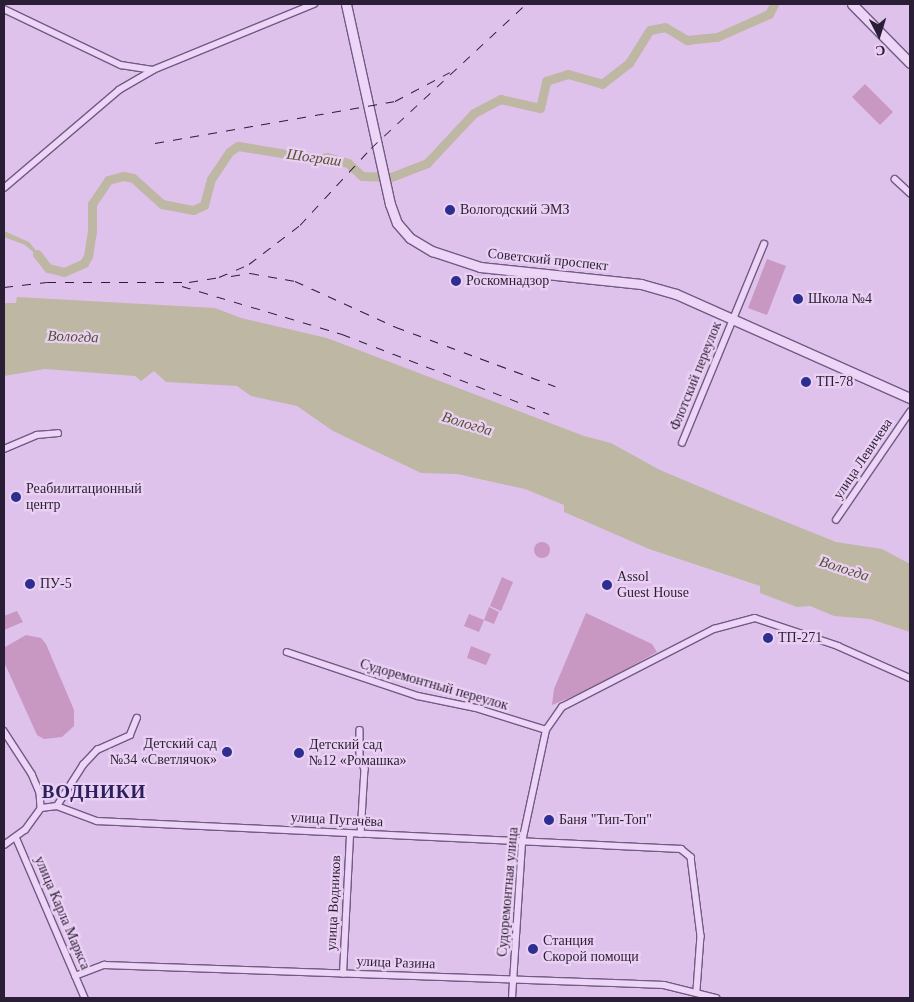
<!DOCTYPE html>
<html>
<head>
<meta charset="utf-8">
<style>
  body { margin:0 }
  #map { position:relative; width:914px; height:1002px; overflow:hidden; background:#dfc2eb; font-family:Georgia,serif }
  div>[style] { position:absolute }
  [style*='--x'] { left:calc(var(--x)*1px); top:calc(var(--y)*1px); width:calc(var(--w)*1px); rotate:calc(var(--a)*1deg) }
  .green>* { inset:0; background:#c897c2 }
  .round { border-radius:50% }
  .water>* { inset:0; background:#beb7a4 }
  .river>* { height:9px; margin:-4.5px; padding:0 4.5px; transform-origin:4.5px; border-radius:4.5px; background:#beb7a4 }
  .roads { filter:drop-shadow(1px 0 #715a84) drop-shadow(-1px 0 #715a84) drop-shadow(0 1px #715a84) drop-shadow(0 -1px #715a84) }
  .street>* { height:5.5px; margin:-2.75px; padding:0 2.75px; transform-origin:2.75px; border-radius:2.75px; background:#edd5f7 }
  .secondary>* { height:9px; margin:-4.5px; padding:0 4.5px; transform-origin:4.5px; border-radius:4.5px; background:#edd5f7 }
  .rail>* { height:1px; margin-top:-0.5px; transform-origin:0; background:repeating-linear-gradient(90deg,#291e35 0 9px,transparent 0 18px) }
  .dots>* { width:14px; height:14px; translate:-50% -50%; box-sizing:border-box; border:2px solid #ead1f3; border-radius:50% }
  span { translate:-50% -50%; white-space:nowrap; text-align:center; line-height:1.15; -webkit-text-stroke:4.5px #ead1f3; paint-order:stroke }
  .poi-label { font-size:14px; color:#291e35 }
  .left { translate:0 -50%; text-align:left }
  .right { translate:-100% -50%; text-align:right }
  .street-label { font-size:14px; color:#291e35 }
  .water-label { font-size:15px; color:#54512e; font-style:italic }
  .district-label { font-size:19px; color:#2d205f; font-weight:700; letter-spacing:1px }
  .frame { position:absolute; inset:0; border:5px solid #291e35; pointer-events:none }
  .north { position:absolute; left:854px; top:10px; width:50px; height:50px; -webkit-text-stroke:4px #ead1f3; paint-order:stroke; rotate:175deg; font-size:14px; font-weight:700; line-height:20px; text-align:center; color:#291e35 }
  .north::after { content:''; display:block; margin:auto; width:18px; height:22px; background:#291e35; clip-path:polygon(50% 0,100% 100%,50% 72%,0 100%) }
</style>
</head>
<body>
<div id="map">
  <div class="green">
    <i style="clip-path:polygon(865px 84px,893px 112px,880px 125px,852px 97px)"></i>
    <i style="clip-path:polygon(767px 259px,786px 266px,767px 315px,748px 308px)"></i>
    <i class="round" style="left:534px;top:542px;width:16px;height:16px"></i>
    <i style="clip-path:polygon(502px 577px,513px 582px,501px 611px,490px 606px)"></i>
    <i style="clip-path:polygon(489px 607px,499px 612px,494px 624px,484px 620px,479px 632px,464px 626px,469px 614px,484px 620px)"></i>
    <i style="clip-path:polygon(17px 611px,23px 622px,4px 630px,4px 616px)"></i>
    <i style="clip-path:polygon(586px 613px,652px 644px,657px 652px,591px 689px,552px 705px,554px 689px)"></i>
    <i style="clip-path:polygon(26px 635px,41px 638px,46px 644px,74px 710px,74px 726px,62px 737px,44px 739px,37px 735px,4px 662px,5px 647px)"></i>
    <i style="clip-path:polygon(471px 646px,491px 654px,486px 665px,467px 658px)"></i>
  </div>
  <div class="water">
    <i style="clip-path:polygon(4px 231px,29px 242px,46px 263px,25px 245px,4px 237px)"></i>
    <i style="clip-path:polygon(17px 297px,215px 308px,241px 318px,327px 338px,584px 436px,611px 443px,660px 470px,729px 499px,836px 542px,882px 549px,910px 564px,910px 632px,870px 619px,834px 616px,810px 606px,797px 607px,760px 593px,760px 586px,649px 549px,564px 512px,564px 505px,525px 489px,457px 474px,421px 473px,333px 431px,297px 406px,251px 396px,237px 386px,166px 382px,154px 371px,141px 381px,135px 376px,45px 369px,4px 376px,4px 303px,16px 303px)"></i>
  </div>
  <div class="river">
    <i style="--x:37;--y:254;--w:18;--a:52"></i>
    <i style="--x:48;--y:268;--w:16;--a:14"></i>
    <i style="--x:64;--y:272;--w:22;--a:-24"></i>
    <i style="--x:84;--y:263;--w:8;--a:-60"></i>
    <i style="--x:88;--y:256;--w:24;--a:-81"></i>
    <i style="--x:92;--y:232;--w:28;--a:-90"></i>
    <i style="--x:92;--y:204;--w:29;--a:-56"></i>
    <i style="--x:108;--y:180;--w:16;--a:-15"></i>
    <i style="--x:123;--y:176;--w:10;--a:11"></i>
    <i style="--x:133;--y:178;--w:39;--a:42"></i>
    <i style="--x:162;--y:204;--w:32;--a:11"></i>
    <i style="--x:193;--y:210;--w:12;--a:-24"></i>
    <i style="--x:204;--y:205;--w:27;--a:-75"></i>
    <i style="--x:211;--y:179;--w:32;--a:-56"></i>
    <i style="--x:229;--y:152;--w:11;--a:-34"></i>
    <i style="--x:238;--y:146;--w:80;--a:9.3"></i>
    <i style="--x:317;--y:159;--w:10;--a:-11"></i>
    <i style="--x:327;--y:157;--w:22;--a:16"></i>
    <i style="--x:348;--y:163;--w:19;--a:43"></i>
    <i style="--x:362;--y:176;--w:29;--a:2"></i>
    <i style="--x:391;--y:177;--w:39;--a:-21"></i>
    <i style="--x:427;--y:163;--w:69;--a:-46.8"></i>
    <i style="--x:474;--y:113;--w:30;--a:-28"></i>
    <i style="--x:500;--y:99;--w:41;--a:12.7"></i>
    <i style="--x:540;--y:108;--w:28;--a:-77"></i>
    <i style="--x:546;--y:81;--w:23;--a:-18"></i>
    <i style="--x:568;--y:74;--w:35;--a:16"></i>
    <i style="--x:602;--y:84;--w:34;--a:-38"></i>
    <i style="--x:629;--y:63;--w:39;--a:-58"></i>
    <i style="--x:650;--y:30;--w:15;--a:-11"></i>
    <i style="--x:665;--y:27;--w:26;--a:31"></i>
    <i style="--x:687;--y:40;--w:30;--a:-6"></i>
    <i style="--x:717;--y:37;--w:57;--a:-23.9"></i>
    <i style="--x:769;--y:14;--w:11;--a:-63"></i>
  </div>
  <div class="roads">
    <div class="street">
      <i style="--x:4;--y:9;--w:130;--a:25.6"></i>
      <i style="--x:121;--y:65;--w:32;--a:9"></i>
      <i style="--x:895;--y:179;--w:21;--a:43"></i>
      <i style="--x:4;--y:188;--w:151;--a:-40.4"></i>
      <i style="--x:119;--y:90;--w:39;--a:-30"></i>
      <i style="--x:153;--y:70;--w:174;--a:-22.3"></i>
      <i style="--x:682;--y:443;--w:215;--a:-67.6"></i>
      <i style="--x:4;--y:449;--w:36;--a:-23"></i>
      <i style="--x:37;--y:435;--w:21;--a:-5"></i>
      <i style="--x:836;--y:520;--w:131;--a:-55.6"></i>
      <i style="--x:287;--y:652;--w:138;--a:18.6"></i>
      <i style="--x:418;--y:696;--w:59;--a:11.7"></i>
      <i style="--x:476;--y:708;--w:73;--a:17.4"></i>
      <i style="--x:360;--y:730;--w:28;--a:90"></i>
      <i style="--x:360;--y:758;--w:12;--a:66"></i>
      <i style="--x:365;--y:769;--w:65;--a:93.5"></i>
      <i style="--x:4;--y:731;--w:51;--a:56.9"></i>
      <i style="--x:32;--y:774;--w:21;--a:67"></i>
      <i style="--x:40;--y:793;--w:15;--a:86"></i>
      <i style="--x:57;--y:806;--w:49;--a:-57.6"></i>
      <i style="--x:83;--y:765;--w:21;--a:-47"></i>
      <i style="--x:97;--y:750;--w:36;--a:-24"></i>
      <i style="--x:130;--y:735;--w:18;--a:-68"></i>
      <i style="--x:16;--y:837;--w:175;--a:66.8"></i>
      <i style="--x:4;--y:845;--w:26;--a:-36"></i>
      <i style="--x:25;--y:830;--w:27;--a:-54"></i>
      <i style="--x:41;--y:808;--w:16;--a:-7"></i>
      <i style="--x:57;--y:806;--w:43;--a:20.6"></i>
      <i style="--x:97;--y:821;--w:585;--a:2.74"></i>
      <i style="--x:681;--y:849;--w:13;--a:39"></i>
      <i style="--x:691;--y:857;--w:80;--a:82.8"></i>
      <i style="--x:701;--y:936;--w:55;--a:94.2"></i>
      <i style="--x:343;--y:974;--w:140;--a:-87.1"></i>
      <i style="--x:75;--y:976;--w:31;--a:-21"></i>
      <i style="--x:104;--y:965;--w:510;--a:2.02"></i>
      <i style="--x:614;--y:983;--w:50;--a:2.3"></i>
      <i style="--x:664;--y:985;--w:54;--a:14"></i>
      <i style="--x:512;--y:998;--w:156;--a:-86.3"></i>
      <i style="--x:522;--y:842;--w:115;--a:-77.9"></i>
      <i style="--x:546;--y:730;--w:28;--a:-55"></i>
      <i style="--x:562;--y:707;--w:171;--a:-27.2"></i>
      <i style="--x:714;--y:629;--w:42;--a:-15"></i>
      <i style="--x:755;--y:618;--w:88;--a:18.6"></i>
      <i style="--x:838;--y:646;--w:79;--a:24"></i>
    </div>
    <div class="secondary">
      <i style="--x:346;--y:4;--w:205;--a:77.6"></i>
      <i style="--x:390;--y:204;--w:20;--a:70"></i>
      <i style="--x:397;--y:223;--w:20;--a:49"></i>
      <i style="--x:410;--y:238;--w:26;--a:31"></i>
      <i style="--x:432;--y:251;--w:51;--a:18.4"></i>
      <i style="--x:480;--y:267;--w:162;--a:6"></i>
      <i style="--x:641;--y:284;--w:36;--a:16"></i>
      <i style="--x:676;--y:294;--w:256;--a:24"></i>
      <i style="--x:852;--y:4;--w:83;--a:45.5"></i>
    </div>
  </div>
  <div class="rail">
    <i style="--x:155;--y:143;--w:244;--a:-9.9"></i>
    <i style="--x:395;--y:101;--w:62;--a:-27.8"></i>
    <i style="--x:231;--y:276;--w:19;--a:-9"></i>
    <i style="--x:250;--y:273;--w:46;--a:10.1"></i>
    <i style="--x:295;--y:281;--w:111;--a:24.5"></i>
    <i style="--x:396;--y:327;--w:170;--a:20.4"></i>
    <i style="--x:182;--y:286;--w:167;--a:16.7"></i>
    <i style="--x:342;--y:334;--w:222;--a:21.1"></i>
    <i style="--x:4;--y:287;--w:43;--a:-6.6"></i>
    <i style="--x:47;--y:282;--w:142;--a:0"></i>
    <i style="--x:189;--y:282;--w:30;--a:-9"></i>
    <i style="--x:219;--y:277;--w:33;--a:-23"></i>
    <i style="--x:249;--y:264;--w:64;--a:-37.4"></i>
    <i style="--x:300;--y:225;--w:105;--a:-47.3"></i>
    <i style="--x:371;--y:148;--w:212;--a:-42.9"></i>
  </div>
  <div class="dots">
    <i style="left:450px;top:210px;background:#2e2e90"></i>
    <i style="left:456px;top:281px;background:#2e2e90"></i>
    <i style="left:798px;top:299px;background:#2e2e90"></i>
    <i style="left:806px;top:382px;background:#2e2e90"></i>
    <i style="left:16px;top:497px;background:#2e2e90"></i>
    <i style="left:30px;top:584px;background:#2e2e90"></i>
    <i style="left:607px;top:585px;background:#2e2e90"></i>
    <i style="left:768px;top:638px;background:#2e2e90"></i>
    <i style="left:227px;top:752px;background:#2e2e90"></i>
    <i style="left:299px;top:753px;background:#2e2e90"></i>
    <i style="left:549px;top:820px;background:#2e2e90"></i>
    <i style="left:533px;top:949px;background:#2e2e90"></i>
  </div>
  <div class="poi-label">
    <span class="left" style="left:460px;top:210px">Вологодский ЭМЗ</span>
    <span class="left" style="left:466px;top:281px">Роскомнадзор</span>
    <span class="left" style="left:808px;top:299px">Школа №4</span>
    <span class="left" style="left:816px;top:382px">ТП-78</span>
    <span class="left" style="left:26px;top:497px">Реабилитационный<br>центр</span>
    <span class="left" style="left:617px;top:585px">Assol<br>Guest House</span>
    <span class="left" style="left:40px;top:584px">ПУ-5</span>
    <span class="left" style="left:778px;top:638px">ТП-271</span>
    <span class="right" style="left:217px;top:752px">Детский сад<br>№34 «Светлячок»</span>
    <span class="left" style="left:309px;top:753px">Детский сад<br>№12 «Ромашка»</span>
    <span class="left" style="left:559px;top:820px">Баня "Тип-Топ"</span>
    <span class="left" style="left:543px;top:949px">Станция<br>Скорой помощи</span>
  </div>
  <div class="street-label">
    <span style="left:548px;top:260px;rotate:6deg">Советский проспект</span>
    <span style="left:696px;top:376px;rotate:-68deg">Флотский переулок</span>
    <span style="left:863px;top:459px;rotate:-56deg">улица Левичева</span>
    <span style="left:434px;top:685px;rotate:16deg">Судоремонтный переулок</span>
    <span style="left:337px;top:820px;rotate:3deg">улица Пугачёва</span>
    <span style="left:508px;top:892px;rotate:-85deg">Судоремонтная улица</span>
    <span style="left:334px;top:903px;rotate:-87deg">улица Водников</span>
    <span style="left:62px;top:913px;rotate:67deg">улица Карла Маркса</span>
    <span style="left:396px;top:963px;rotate:2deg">улица Разина</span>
  </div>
  <div class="water-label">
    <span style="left:314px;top:158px;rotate:8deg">Шограш</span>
    <span style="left:73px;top:337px;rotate:2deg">Вологда</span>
    <span style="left:467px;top:424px;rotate:17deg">Вологда</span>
    <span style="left:844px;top:569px;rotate:18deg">Вологда</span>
  </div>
  <div class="district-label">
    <span style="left:94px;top:792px">ВОДНИКИ</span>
  </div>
  <div class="frame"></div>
  <div class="north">С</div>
</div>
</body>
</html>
